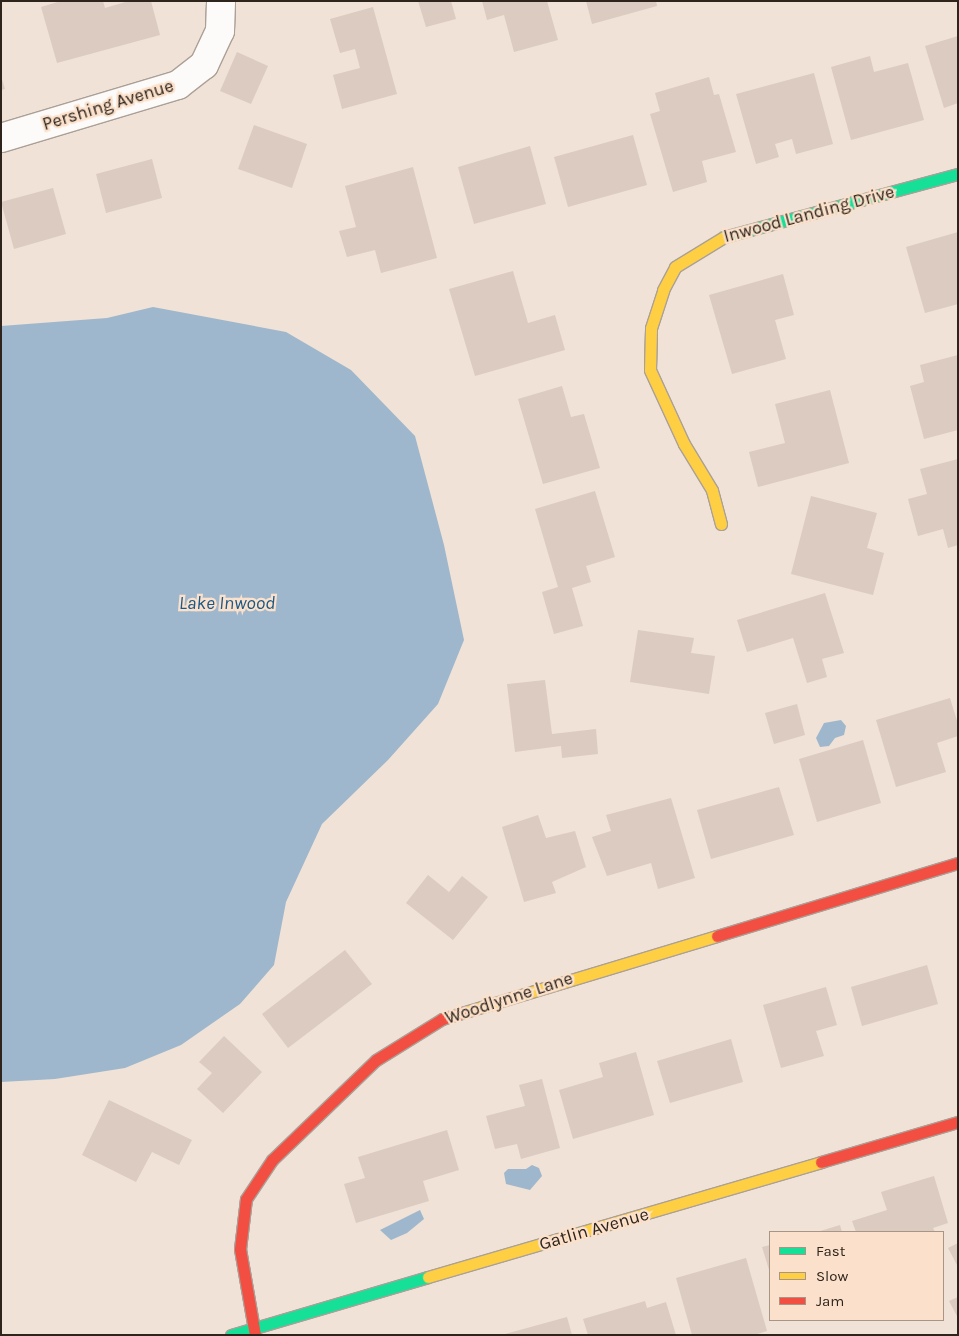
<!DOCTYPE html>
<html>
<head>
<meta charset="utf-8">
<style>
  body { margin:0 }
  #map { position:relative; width:959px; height:1336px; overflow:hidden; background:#f0e2d6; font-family:Karla,sans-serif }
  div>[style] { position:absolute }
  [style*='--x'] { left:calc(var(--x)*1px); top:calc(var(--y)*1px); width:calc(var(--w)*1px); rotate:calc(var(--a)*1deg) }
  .water>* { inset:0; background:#9eb7cd }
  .building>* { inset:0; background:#dbcbc1 }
  .roads { filter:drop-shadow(1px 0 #aba097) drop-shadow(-1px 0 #aba097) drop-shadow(0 1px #aba097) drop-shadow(0 -1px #aba097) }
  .street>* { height:28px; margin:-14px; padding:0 14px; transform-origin:14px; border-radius:14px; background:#fdfbf9 }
  .fast>* { height:11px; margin:-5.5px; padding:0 5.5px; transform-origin:5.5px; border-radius:5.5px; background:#16e098 }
  .slow>* { height:11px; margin:-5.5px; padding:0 5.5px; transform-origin:5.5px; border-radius:5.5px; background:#ffcf43 }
  .jam>* { height:11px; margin:-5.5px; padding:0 5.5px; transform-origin:5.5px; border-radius:5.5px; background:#f24e42 }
  span { translate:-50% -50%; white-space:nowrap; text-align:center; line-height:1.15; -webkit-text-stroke:4.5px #fbe1cb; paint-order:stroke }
  .street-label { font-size:18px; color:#2e241c }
  .water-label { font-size:19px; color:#1a5888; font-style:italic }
  .frame { position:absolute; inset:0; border:2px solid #2e241c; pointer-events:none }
  .legend { position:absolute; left:769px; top:1231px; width:175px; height:90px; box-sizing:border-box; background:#fbe1cb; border:1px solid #a99585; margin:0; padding:6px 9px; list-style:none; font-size:15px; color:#2e241c }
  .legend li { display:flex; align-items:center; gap:10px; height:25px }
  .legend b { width:25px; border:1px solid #a99585 }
</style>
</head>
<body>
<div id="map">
  <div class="water">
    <i style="clip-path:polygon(153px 307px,286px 332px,351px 370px,415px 436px,444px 545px,464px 640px,438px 704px,388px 760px,322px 824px,286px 902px,274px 965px,240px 1004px,181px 1045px,125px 1068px,55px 1079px,1px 1082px,1px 326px,107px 318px)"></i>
    <i style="clip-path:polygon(841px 720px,846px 726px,844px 735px,835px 738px,829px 746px,820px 747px,816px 738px,824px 723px)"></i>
    <i style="clip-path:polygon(532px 1165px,539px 1168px,542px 1176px,530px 1190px,506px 1184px,504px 1173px,508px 1169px,526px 1169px)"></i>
    <i style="clip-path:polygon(420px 1210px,424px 1219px,407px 1233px,391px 1240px,380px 1230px)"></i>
  </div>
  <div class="building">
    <i style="clip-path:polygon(61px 1px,103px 1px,105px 8px,129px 1px,151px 1px,160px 35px,57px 63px,41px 7px)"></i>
    <i style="clip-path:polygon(418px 1px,451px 1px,456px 19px,426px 27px)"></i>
    <i style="clip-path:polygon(482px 1px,547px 1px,558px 40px,514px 52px,504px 15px,487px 20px)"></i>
    <i style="clip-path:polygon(586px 1px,656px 1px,657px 6px,592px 24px)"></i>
    <i style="clip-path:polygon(373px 7px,397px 94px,342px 109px,333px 75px,360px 68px,355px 49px,340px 53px,330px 19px)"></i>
    <i style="clip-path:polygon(958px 36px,958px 103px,944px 108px,925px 46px)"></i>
    <i style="clip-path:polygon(237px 52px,268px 66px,251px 104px,220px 91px)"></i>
    <i style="clip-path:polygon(870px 56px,874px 72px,908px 63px,924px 120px,851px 140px,831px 67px)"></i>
    <i style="clip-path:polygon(814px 73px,833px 144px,796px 154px,792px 139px,775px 144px,779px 157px,756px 164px,736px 94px)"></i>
    <i style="clip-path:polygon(1px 76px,5px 89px,1px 90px)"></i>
    <i style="clip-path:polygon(709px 77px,714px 95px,719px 94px,736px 152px,702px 161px,707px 182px,673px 192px,650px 114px,660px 111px,655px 93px)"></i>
    <i style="clip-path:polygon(254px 125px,307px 144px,292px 188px,238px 169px)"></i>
    <i style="clip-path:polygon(633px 135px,647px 185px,568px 207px,554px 157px)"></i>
    <i style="clip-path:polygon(530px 146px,546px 204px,474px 224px,458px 167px)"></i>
    <i style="clip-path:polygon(152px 159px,162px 198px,106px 213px,96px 174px)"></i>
    <i style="clip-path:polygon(413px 167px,437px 258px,381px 273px,375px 250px,347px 257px,339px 231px,356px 227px,345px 186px)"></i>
    <i style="clip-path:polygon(53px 188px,66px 234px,14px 249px,1px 202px)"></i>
    <i style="clip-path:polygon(958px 232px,958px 304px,925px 313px,906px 247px)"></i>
    <i style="clip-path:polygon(513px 271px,528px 323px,555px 315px,565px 350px,475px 376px,449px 289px)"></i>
    <i style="clip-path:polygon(783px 274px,794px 315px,775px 320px,786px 359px,732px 374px,709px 295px)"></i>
    <i style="clip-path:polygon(958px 355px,958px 430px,924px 439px,910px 386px,924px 382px,920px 365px)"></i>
    <i style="clip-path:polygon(562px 386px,571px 417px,584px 414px,600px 468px,543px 484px,518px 399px)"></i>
    <i style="clip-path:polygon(830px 390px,849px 463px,758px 487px,749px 452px,785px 443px,775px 404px)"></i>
    <i style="clip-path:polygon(958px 459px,958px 545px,948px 548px,943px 529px,918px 536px,908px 499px,927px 494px,920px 469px)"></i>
    <i style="clip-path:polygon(595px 491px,615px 557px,586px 566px,591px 582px,572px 588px,583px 626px,554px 634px,542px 592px,558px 587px,535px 509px)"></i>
    <i style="clip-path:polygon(811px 496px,877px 513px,867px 548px,884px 553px,873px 595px,791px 574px)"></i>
    <i style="clip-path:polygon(825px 593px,844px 653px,822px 659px,827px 677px,807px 683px,793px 638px,747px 652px,737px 620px)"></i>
    <i style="clip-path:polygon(638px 630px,694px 638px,691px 653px,715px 656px,709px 694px,630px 682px)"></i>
    <i style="clip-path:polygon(545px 680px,552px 734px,596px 729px,598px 754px,562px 758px,561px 746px,515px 752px,507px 684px)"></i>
    <i style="clip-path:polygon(950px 698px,958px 724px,958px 736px,937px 743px,946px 772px,896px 787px,876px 720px)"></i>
    <i style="clip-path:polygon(797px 704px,805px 735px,774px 744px,765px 713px)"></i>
    <i style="clip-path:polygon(863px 740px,881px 803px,817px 822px,799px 759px)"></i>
    <i style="clip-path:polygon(779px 787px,794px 835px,711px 859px,697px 810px)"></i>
    <i style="clip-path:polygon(671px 798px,695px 878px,658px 889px,651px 863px,607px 876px,592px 837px,611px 831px,606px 815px)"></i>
    <i style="clip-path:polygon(538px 815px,546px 838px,575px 831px,586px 867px,552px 882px,556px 893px,524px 902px,502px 827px)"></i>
    <i style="clip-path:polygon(428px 875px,449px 892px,462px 876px,488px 897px,453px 940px,406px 903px)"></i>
    <i style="clip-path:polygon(345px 950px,372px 984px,288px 1048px,262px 1014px)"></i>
    <i style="clip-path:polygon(927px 965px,938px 1004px,862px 1026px,851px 987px)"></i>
    <i style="clip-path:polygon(826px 987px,837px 1025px,816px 1031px,824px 1056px,781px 1068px,763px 1005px)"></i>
    <i style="clip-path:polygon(224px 1036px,262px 1072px,223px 1113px,197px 1089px,212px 1073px,199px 1062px)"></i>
    <i style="clip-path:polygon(731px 1039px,743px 1082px,670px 1103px,657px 1061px)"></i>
    <i style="clip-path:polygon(636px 1052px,654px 1115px,573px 1139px,559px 1090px,603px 1077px,599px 1063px)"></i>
    <i style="clip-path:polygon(542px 1079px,560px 1148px,521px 1159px,517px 1144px,495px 1149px,486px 1116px,525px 1106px,519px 1085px)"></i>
    <i style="clip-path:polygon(109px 1100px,192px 1140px,179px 1165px,152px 1152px,136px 1182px,82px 1155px)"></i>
    <i style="clip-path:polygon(447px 1130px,459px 1170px,423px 1181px,429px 1201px,356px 1223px,344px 1184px,365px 1178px,358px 1157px)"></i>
    <i style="clip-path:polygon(934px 1176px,948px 1223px,933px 1228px,935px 1232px,856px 1232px,852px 1221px,887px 1210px,881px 1192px)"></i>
    <i style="clip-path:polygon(840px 1225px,842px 1232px,817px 1232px)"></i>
    <i style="clip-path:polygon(958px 1243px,958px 1267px,948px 1248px)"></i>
    <i style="clip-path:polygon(770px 1245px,770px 1273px,762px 1247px)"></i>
    <i style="clip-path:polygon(746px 1258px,767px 1331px,754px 1335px,692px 1335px,676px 1278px)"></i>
    <i style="clip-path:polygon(958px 1297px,958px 1318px,949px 1301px)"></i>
    <i style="clip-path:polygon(645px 1301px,647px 1308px,666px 1302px,676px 1335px,588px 1335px,583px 1319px)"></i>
    <i style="clip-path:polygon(567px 1317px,572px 1335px,505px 1335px,505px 1334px)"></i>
  </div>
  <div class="roads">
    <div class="street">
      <i style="--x:1;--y:138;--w:185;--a:-16.7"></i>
      <i style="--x:178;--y:85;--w:33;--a:-38"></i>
      <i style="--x:204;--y:65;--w:38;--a:-65"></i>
      <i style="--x:220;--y:31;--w:30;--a:-88"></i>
    </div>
    <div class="fast">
      <i style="--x:724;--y:237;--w:242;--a:-15.1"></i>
      <i style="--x:231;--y:1335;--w:205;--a:-16.4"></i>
    </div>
    <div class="slow">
      <i style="--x:721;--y:524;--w:35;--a:-105"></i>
      <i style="--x:712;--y:490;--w:54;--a:-121.3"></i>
      <i style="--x:684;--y:444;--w:81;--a:-114.7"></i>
      <i style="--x:650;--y:370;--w:42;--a:-88.6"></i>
      <i style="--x:651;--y:328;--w:40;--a:-72"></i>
      <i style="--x:663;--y:290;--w:26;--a:-62"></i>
      <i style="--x:675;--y:267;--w:57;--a:-31.5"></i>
      <i style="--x:465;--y:1012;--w:263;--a:-16.8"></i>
      <i style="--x:428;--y:1277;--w:409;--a:-16.3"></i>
    </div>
    <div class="jam">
      <i style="--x:717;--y:936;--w:252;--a:-16.9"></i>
      <i style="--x:821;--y:1162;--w:143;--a:-16.3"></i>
      <i style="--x:255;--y:1335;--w:87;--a:-99.9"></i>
      <i style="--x:240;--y:1249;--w:50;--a:-83.2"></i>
      <i style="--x:246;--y:1199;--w:47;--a:-56.3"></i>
      <i style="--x:272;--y:1160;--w:144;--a:-43.9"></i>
      <i style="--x:376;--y:1060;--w:78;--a:-31.8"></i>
      <i style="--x:442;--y:1019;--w:24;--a:-17"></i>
    </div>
  </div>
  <div class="street-label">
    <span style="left:108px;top:105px;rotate:-17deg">Pershing Avenue</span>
    <span style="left:809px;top:214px;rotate:-15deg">Inwood Landing Drive</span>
    <span style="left:509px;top:998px;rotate:-18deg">Woodlynne Lane</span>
    <span style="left:594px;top:1229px;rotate:-16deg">Gatlin Avenue</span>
  </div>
  <div class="water-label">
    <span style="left:227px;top:604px">Lake Inwood</span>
  </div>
  <div class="frame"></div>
  <ul class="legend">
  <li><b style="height:6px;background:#16e098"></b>Fast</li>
  <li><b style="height:6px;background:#ffcf43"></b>Slow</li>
  <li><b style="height:6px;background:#f24e42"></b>Jam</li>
  </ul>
</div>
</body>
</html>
